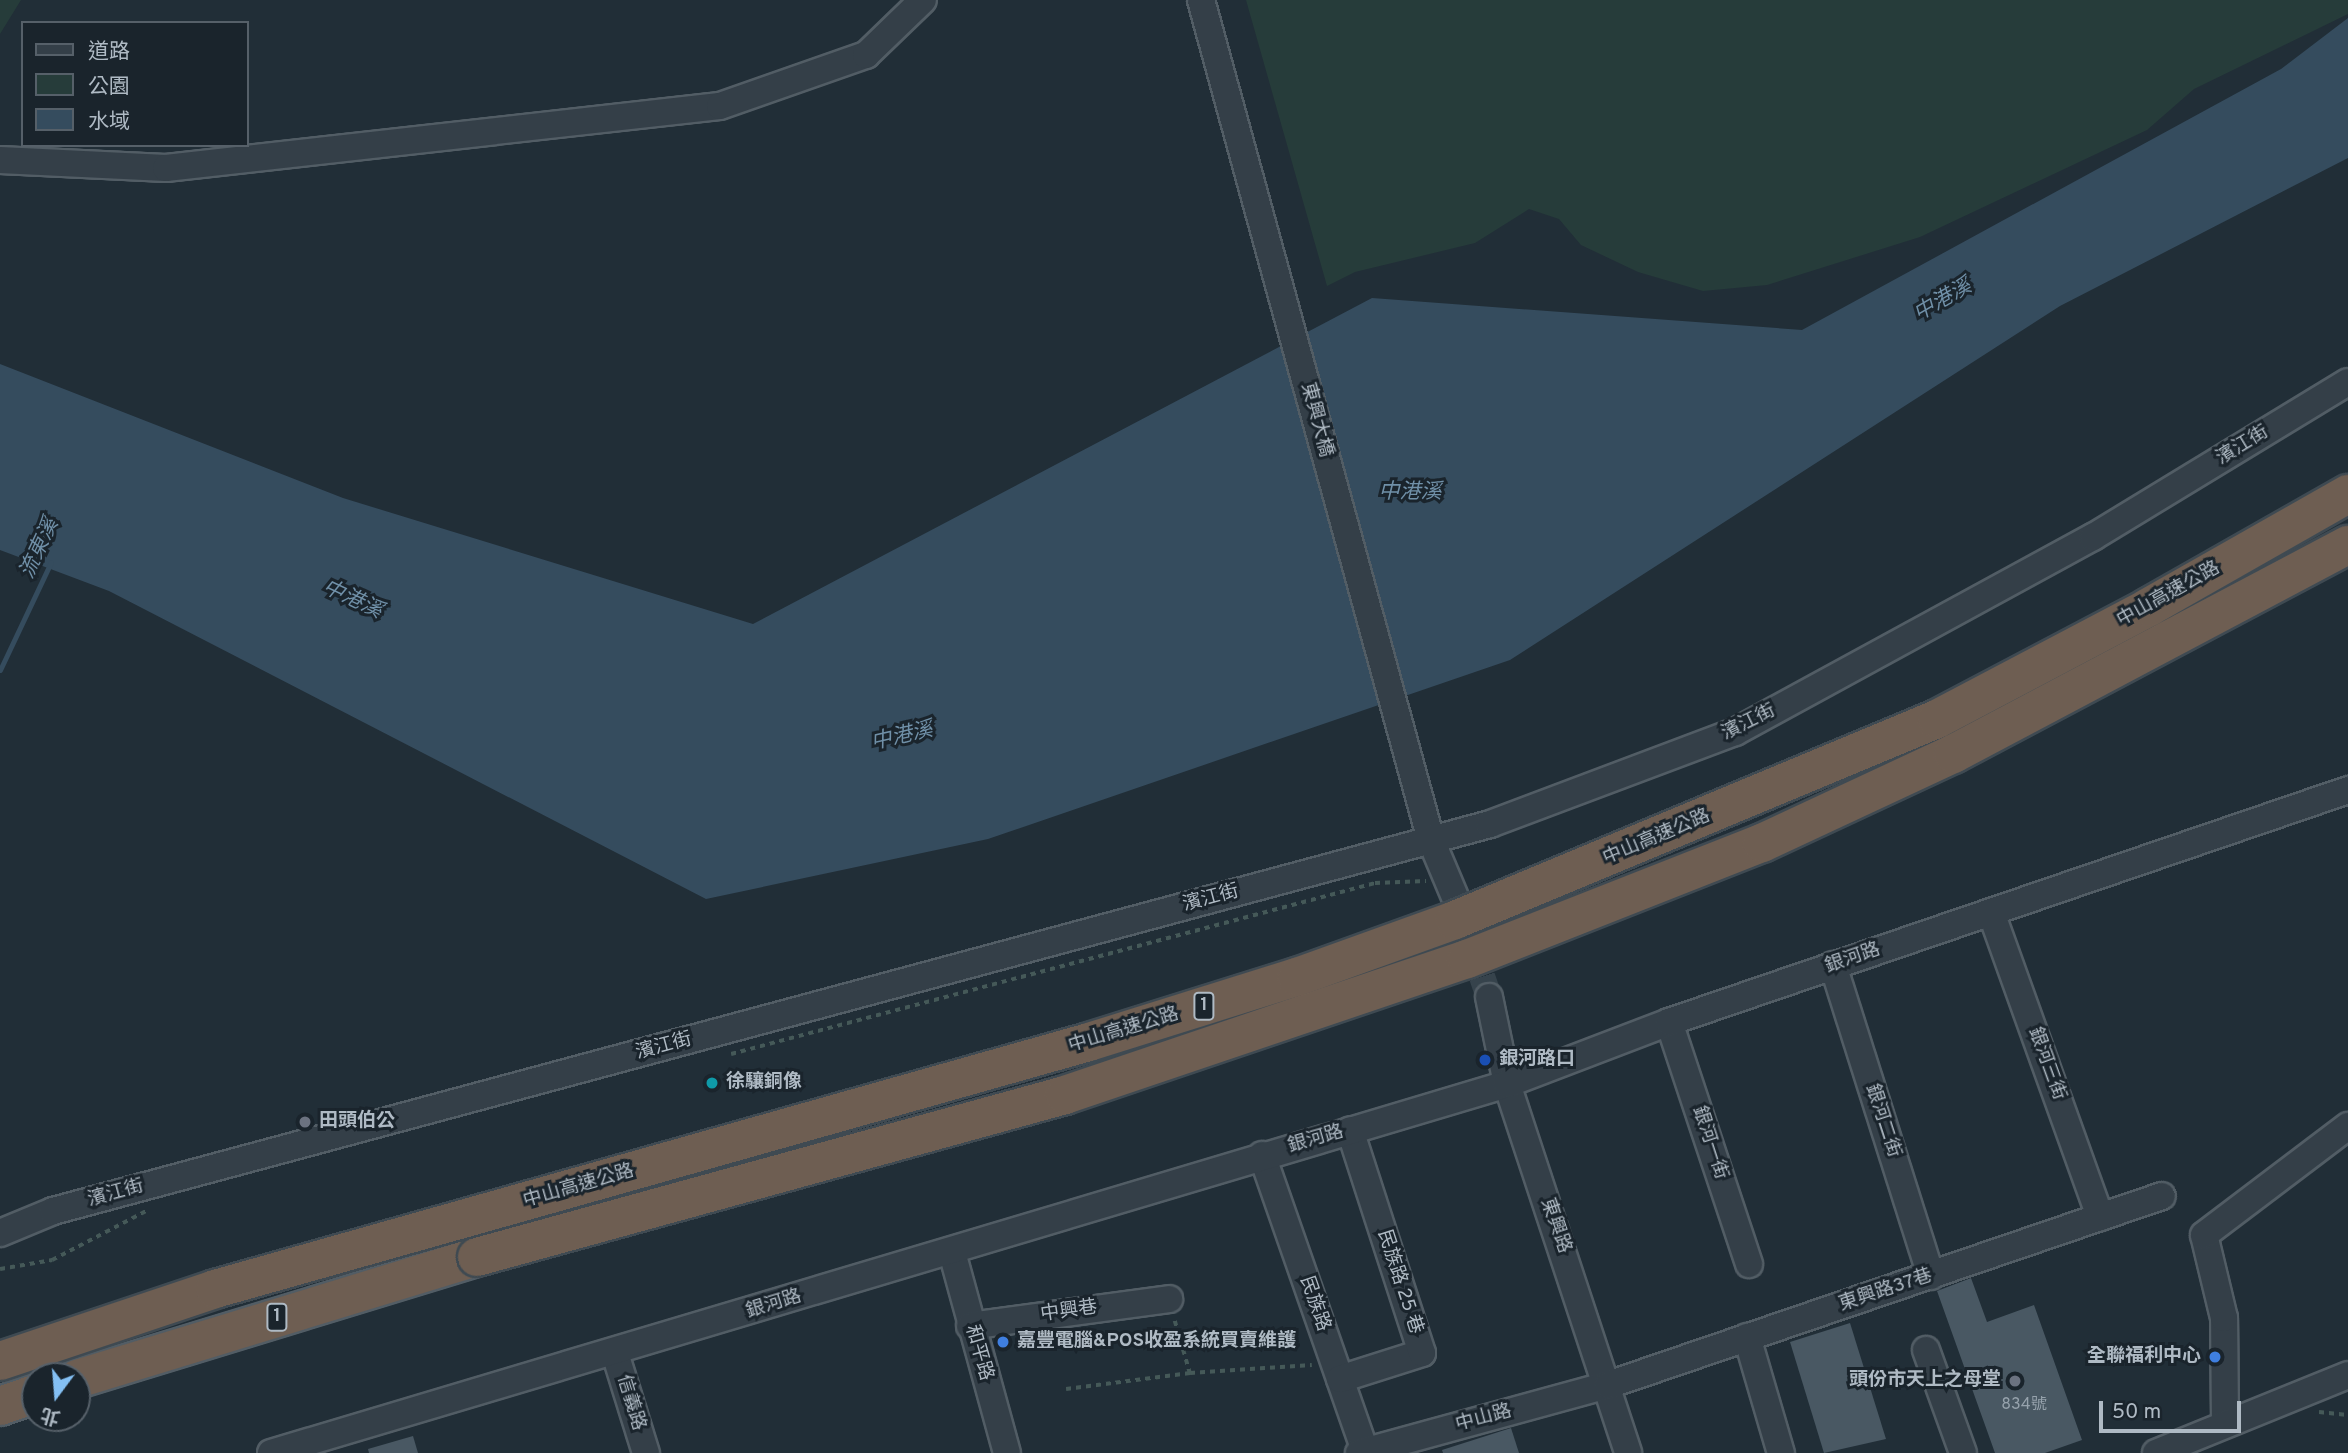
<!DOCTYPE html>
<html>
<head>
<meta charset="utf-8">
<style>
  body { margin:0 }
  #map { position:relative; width:2348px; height:1453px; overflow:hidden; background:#212e37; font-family:Overpass,"Noto Sans TC",sans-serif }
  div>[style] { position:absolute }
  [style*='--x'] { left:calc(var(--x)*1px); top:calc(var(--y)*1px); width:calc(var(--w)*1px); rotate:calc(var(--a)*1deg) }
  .green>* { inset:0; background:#263c3a }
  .water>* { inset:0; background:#354c5e }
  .stream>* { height:5px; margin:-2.5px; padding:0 2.5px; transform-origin:2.5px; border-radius:2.5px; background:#354c5e }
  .building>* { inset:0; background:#495863 }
  .minor-tunnel>* { height:26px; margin-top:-13px; transform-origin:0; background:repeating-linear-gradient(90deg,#36434c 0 26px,transparent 0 39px) }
  .path>* { height:3.5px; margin-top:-1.75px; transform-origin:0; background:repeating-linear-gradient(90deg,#455958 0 5px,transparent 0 10px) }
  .roads { filter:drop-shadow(2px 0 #525d65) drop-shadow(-2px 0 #525d65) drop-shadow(0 2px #525d65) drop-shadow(0 -2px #525d65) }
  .minor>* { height:26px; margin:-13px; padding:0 13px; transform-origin:13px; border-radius:13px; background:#343f48 }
  .highway>* { height:38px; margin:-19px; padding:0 19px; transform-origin:19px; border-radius:19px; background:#6e5e52 }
  .bridges { filter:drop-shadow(2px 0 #3f4a52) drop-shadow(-2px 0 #3f4a52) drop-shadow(0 2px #3f4a52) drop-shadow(0 -2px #3f4a52) }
  .highway-bridge>* { height:38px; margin:-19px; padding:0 19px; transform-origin:19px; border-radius:19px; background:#6e5e52 }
  .dots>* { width:19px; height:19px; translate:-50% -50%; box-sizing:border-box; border:4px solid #1a242c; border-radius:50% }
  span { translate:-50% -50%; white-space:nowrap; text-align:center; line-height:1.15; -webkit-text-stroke:6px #1a242c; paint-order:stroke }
  .number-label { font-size:16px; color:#96a2ac }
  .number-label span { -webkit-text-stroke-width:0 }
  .shield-label span { padding:2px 5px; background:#1a242c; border:2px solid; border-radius:5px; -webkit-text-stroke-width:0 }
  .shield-label { font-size:18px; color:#afbac4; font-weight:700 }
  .street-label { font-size:19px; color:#afbac4 }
  .poi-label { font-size:19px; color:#afbac4; font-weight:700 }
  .left { translate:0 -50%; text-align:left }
  .right { translate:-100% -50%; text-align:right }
  .water-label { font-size:21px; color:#7090a8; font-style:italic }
  .legend { position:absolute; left:21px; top:21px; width:228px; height:126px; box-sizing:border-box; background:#1a242c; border:2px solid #566069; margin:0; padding:9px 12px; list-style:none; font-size:21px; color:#afbac4 }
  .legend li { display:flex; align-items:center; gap:14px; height:35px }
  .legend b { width:35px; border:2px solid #566069 }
  .north { position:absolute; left:21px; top:1362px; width:70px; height:70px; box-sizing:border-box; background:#1a242c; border:2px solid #566069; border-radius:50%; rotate:196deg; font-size:19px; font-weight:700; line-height:28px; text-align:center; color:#afbac4 }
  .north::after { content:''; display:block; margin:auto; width:24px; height:32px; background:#84c0f4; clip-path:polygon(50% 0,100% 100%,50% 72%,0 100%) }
  .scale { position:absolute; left:2099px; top:1401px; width:142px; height:32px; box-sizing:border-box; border:4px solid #afbac4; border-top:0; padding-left:9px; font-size:21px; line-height:24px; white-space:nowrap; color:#afbac4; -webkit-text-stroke:5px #1a242c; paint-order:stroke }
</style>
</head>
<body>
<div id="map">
  <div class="green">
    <i style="clip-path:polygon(0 0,21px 0,0 34px)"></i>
    <i style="clip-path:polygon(1246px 0,2348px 0,2348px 14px,2194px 89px,2147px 130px,1920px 237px,1767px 285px,1703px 291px,1638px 272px,1581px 245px,1559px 219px,1529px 209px,1475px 243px,1355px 272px,1327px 286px)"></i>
  </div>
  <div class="water">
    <i style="clip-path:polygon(2348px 18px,2348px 158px,2060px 306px,1510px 660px,988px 839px,706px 899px,109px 591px,0 550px,0 364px,343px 498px,753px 624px,1372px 298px,1802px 330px,2281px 69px)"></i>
  </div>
  <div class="stream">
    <i style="--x:0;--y:670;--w:119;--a:-64.7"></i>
  </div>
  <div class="building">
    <i style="clip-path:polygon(1971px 1278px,1987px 1322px,2034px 1305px,2082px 1440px,2045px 1453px,1995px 1453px,1937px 1291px)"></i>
    <i style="clip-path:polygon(1850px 1323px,1886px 1439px,1824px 1453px,1790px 1342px)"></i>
    <i style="clip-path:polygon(1511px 1428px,1519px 1453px,1443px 1453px,1442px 1450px)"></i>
    <i style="clip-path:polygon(413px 1436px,418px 1453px,369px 1453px,368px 1449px)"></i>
  </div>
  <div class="minor-tunnel">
    <i style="--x:1457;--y:903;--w:99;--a:71.2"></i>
  </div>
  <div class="path">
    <i style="--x:731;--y:1054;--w:666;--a:-14.87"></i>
    <i style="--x:1375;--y:883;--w:51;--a:-2.2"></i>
    <i style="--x:0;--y:1269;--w:53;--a:-9.8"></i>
    <i style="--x:52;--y:1260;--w:106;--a:-27.5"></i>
    <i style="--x:1175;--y:1321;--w:54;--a:73.9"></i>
    <i style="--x:1066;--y:1389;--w:125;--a:-7.4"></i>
    <i style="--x:1190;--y:1373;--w:122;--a:-3.8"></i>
    <i style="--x:2319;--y:1412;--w:29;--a:6"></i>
  </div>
  <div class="roads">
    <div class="minor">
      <i style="--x:1201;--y:0;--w:871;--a:74.69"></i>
      <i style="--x:1431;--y:840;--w:62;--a:67.2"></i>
      <i style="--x:0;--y:160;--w:166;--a:2.8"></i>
      <i style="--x:166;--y:168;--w:557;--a:-6.39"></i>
      <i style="--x:720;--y:106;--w:155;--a:-19.3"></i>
      <i style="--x:866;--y:55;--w:79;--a:-44"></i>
      <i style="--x:1991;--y:912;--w:324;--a:70.3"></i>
      <i style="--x:1833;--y:965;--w:326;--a:72.5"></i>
      <i style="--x:1489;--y:997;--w:89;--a:78.3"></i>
      <i style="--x:1507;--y:1084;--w:388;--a:71.8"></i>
      <i style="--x:1669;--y:1022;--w:255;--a:71.7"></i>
      <i style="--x:1262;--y:1155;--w:316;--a:70.8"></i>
      <i style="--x:0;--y:1233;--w:57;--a:-22.5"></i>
      <i style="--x:53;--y:1211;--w:1488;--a:-15.07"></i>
      <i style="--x:1490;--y:824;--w:262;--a:-20.6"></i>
      <i style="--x:1735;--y:732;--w:408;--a:-28.6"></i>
      <i style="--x:2093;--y:537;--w:298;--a:-31.3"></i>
      <i style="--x:952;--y:1252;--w:208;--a:74.7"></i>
      <i style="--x:970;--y:1326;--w:201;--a:-7.7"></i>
      <i style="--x:1747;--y:1337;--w:121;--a:73.7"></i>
      <i style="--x:1926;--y:1350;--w:109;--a:70.2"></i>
      <i style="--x:615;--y:1353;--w:105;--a:72.8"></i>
      <i style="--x:1340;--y:1379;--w:86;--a:-17.6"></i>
      <i style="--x:1422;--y:1353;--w:234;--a:-107.9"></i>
      <i style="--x:2225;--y:1424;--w:106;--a:-90.5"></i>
      <i style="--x:2224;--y:1318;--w:85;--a:-103.5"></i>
      <i style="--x:2204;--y:1235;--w:181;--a:-37.1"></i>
      <i style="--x:271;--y:1453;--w:1290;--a:-16.62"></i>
      <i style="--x:1507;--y:1084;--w:173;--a:-20.9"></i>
      <i style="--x:1669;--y:1022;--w:718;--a:-18.86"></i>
      <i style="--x:1359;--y:1453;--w:258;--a:-15.3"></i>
      <i style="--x:1608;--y:1385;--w:585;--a:-18.84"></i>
      <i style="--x:2156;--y:1453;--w:207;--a:-22.1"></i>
    </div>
    <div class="highway">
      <i style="--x:77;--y:1379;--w:418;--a:-17"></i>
      <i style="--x:0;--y:1406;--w:37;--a:-19"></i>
    </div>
  </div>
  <div class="bridges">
    <div class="highway-bridge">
      <i style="--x:477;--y:1257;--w:610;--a:-15.4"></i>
      <i style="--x:1065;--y:1095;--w:424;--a:-18.7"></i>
      <i style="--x:1467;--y:959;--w:317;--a:-21.5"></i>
      <i style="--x:1762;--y:843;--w:211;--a:-25"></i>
      <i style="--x:1953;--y:754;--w:447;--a:-27.9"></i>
      <i style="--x:0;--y:1361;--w:227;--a:-18.5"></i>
      <i style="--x:215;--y:1289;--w:908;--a:-15.78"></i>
      <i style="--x:1089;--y:1042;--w:218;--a:-17.4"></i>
      <i style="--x:1297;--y:977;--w:168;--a:-19.8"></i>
      <i style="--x:1455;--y:920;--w:522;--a:-22.64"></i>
      <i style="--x:1937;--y:719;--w:240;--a:-27.8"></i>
      <i style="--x:2149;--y:607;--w:229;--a:-29.6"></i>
    </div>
  </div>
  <div class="dots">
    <i style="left:1485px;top:1060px;background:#1a4fb4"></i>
    <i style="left:712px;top:1083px;background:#0f9aa8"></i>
    <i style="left:305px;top:1122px;background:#6b7280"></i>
    <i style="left:1003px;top:1342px;background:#3f7fe0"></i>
    <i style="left:2215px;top:1357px;background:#3f7fe0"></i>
    <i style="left:2015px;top:1381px;background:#6b7280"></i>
  </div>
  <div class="number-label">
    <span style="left:2024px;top:1405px">834號</span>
  </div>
  <div class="shield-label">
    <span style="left:1204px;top:1006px">1</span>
    <span style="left:277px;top:1317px">1</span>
  </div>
  <div class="street-label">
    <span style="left:1316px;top:420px;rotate:75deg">東興大橋</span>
    <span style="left:2243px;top:446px;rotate:-31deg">濱江街</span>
    <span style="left:2169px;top:595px;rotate:-29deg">中山高速公路</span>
    <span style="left:1749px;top:723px;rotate:-26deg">濱江街</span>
    <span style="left:1657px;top:838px;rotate:-23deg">中山高速公路</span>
    <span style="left:1211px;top:899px;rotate:-15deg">濱江街</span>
    <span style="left:1853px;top:959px;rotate:-19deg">銀河路</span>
    <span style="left:1124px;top:1031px;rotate:-17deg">中山高速公路</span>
    <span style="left:664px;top:1047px;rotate:-15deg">濱江街</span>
    <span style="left:2046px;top:1064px;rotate:70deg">銀河三街</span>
    <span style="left:1882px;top:1121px;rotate:72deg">銀河二街</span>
    <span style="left:1316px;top:1140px;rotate:-16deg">銀河路</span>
    <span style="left:1709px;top:1143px;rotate:72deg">銀河一街</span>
    <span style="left:579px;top:1187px;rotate:-16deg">中山高速公路</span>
    <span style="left:116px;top:1194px;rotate:-15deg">濱江街</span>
    <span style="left:1555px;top:1226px;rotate:71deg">東興路</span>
    <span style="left:1399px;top:1282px;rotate:72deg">民族路 25 巷</span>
    <span style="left:1886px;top:1291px;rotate:-18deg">東興路37巷</span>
    <span style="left:1314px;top:1304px;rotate:71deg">民族路</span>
    <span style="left:774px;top:1305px;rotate:-17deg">銀河路</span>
    <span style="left:1069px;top:1312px;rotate:-8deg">中興巷</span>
    <span style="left:978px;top:1353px;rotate:74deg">和平路</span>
    <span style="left:630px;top:1403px;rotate:73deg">信義路</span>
    <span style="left:1484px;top:1419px;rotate:-15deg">中山路</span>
  </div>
  <div class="poi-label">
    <span class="left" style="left:1499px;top:1060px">銀河路口</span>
    <span class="left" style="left:726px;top:1083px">徐驤銅像</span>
    <span class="left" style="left:319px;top:1122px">田頭伯公</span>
    <span class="left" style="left:1017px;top:1342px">嘉豐電腦&amp;POS收盈系統買賣維護</span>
    <span class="right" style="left:2201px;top:1357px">全聯福利中心</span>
    <span class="right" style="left:2001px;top:1381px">頭份市天上之母堂</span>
  </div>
  <div class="water-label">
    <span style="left:1943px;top:301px;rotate:-30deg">中港溪</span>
    <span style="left:1410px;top:493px">中港溪</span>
    <span style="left:40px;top:549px;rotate:-65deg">流東溪</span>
    <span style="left:352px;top:600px;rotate:25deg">中港溪</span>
    <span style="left:902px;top:737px;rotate:-13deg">中港溪</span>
  </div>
  <ul class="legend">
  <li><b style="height:9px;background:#343f48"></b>道路</li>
  <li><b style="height:19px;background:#263c3a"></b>公園</li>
  <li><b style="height:19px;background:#354c5e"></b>水域</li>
  </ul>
  <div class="north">北</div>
  <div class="scale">50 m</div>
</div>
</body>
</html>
